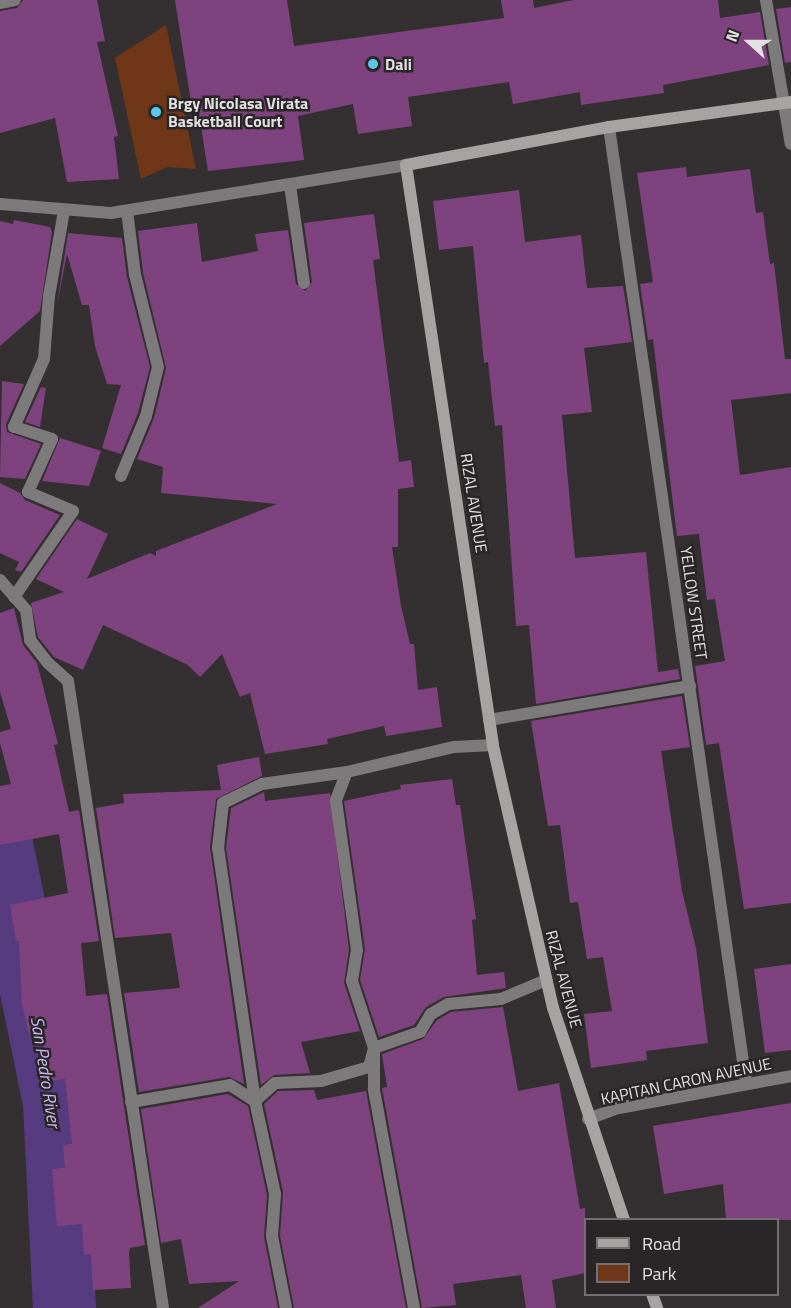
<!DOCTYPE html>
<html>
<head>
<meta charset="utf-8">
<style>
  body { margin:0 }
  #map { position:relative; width:791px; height:1308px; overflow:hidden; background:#343031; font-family:"Titillium Web",sans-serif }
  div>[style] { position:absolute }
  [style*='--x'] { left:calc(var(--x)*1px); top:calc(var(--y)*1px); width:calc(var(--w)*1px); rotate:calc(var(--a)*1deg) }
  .green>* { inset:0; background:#6f3718 }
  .river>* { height:63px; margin:-31.5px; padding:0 31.5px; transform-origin:31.5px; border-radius:31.5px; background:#573b81 }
  .building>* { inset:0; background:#7e437e }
  .minor>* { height:12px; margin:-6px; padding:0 6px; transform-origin:6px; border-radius:6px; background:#7c7a7a }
  .secondary>* { height:12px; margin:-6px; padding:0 6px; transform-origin:6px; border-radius:6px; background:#a6a3a2 }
  .dots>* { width:16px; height:16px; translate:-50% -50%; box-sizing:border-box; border:3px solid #2a2627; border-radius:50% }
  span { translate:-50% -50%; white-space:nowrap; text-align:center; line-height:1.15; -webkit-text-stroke:5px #2a2627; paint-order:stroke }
  .poi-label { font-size:16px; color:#e3e0e1; font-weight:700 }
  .left { translate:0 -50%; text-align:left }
  .street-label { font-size:16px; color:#e3e0e1 }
  .water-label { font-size:18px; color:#cbb7f3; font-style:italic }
  .legend { position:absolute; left:584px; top:1218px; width:195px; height:78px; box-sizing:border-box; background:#2a2627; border:2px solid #747071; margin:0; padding:8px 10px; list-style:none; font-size:18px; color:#e3e0e1 }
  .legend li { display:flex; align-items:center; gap:12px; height:30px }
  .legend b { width:30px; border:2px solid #747071 }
  .north { position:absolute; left:719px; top:12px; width:60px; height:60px; -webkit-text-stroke:4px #2a2627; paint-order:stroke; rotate:291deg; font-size:16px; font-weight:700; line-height:24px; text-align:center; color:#e3e0e1 }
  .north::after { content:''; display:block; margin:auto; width:21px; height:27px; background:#e3e0e1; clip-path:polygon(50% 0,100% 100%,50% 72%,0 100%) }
</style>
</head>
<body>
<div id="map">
  <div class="green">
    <i style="clip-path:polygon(166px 25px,196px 169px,167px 167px,141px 179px,115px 58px)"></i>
  </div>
  <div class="river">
    <i style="--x:0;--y:839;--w:269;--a:78.4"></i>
    <i style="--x:54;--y:1103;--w:205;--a:87.2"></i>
  </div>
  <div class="building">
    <i style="clip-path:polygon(23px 0,97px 0,105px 41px,97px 42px,118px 136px,114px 137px,119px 179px,67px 182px,55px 118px,0 133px,0 11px,17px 8px)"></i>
    <i style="clip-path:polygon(175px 0,287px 0,294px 46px,504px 18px,501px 0,533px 0,534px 8px,574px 0,718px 0,720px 18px,760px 12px,769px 65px,663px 85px,664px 93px,581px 105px,580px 92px,513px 104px,509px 82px,408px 97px,412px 126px,358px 134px,353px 104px,298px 116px,304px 160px,208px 171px,201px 127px,195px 128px)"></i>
    <i style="clip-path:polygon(791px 7px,791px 62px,785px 63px,776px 9px)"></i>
    <i style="clip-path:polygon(686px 167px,687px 177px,750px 169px,756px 213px,763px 212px,770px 264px,774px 263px,785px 359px,791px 359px,791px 393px,731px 400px,740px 475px,791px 467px,791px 903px,744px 909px,719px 743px,706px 745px,695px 666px,725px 661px,715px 599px,707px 600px,699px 534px,677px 536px,653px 339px,648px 340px,640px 284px,653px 282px,637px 173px)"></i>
    <i style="clip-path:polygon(519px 190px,525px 242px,581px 235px,587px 288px,623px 286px,632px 342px,584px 348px,592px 412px,562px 415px,575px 558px,646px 552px,658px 672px,678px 669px,680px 679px,536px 704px,529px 625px,516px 626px,502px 425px,495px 426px,488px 362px,484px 363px,473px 246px,439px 250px,433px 201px)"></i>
    <i style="clip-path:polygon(374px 214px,380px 259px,373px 260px,399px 462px,411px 460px,414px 487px,398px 489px,398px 547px,392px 547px,401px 606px,410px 644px,414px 644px,418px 690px,437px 687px,442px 727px,386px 736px,384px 726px,327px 739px,328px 744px,265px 754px,250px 693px,240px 697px,222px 654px,200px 677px,188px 665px,103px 625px,83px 670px,54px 657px,38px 637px,31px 603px,64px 592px,36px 579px,77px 519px,108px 534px,87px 579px,150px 553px,156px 556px,156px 551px,277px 504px,161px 493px,163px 467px,137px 459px,154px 418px,166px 368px,143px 273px,138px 231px,197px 223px,202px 262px,258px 251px,255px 234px,288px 230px,296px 284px,305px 291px,312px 282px,304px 223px)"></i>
    <i style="clip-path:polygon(14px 220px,50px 227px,52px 232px,40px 311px,0 346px,0 221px,13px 224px)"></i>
    <i style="clip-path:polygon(68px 233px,122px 238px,127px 277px,150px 367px,138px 413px,121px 454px,102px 448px,121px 385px,107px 384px,95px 346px,89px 305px,82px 305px,67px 254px,57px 305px)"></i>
    <i style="clip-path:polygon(2px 381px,24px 384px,6px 424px,7px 432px,41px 444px,25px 479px,0 477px)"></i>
    <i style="clip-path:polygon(41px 387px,46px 388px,40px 427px,25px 422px)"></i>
    <i style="clip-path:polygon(60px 438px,101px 451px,89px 486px,42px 481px)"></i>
    <i style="clip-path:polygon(0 483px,20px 493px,25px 500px,60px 515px,21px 572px,15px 570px,19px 562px,0 553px)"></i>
    <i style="clip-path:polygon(14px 608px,23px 645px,37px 663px,58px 744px,54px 745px,69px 812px,79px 810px,99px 941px,81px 943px,86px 996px,107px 994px,145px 1245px,130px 1248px,129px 1253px,131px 1288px,93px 1290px,91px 1254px,84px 1255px,82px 1224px,57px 1226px,52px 1169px,65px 1168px,63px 1145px,72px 1144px,65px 1079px,48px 1081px,42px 1031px,29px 1034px,22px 1004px,19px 941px,16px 941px,10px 905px,68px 893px,59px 834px,0 845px,0 786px,11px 784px,0 743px,0 732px,11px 729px,0 692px,0 613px)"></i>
    <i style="clip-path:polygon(682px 696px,690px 747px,661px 751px,682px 891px,696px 948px,708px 1043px,646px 1051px,647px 1060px,591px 1068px,584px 1014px,612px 1011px,603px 957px,587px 959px,578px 902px,570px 903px,560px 825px,548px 826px,531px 721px)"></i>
    <i style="clip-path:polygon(259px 757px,262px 776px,216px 799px,210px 847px,244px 1084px,229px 1077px,139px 1092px,124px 993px,180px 988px,171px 933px,115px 938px,96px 808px,124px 803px,123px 794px,221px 790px,217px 765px)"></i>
    <i style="clip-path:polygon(452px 779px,456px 805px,460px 805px,476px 919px,472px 920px,477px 975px,504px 972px,506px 988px,444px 997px,426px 1007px,414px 1025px,379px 1037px,360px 980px,365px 949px,344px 801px,401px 789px,400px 785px)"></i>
    <i style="clip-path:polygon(264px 792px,265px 801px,330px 793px,349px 950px,344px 983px,360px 1031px,301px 1042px,310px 1073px,274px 1075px,261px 1085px,226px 848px,231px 808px)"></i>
    <i style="clip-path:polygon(791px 964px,791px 1050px,765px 1053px,754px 969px)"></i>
    <i style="clip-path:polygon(503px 1007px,518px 1091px,559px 1083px,580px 1209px,585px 1208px,585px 1273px,552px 1280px,556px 1308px,526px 1308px,521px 1275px,453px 1284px,456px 1305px,422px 1308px,382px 1088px,387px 1087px,382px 1054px,423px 1039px,437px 1020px,451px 1012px)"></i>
    <i style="clip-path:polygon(314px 1090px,317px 1100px,366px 1091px,406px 1308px,294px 1308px,280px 1236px,283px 1192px,264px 1104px,278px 1091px)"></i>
    <i style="clip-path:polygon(228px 1094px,248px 1106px,267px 1195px,264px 1237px,278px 1308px,198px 1308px,239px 1281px,189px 1284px,181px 1239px,161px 1243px,141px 1109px)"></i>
    <i style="clip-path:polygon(791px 1103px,791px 1220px,726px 1220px,723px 1184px,664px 1194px,653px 1126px)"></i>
  </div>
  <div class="minor">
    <i style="--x:766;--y:0;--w:146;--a:80.2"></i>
    <i style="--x:0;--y:3;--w:15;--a:-11"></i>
    <i style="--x:609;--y:127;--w:966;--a:81.84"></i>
    <i style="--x:290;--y:185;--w:99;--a:81.9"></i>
    <i style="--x:0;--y:204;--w:111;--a:4.6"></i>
    <i style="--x:111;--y:213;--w:299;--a:-9.2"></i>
    <i style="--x:121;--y:476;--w:65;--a:-67.4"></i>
    <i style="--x:146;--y:416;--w:50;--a:-76.2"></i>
    <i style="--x:158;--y:367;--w:95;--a:-104"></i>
    <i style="--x:135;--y:275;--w:64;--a:-97.1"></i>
    <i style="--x:0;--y:580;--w:40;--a:49"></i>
    <i style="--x:26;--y:610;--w:30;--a:82"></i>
    <i style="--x:30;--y:640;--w:29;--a:52"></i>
    <i style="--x:48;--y:663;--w:27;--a:42"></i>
    <i style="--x:68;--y:681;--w:634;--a:81.38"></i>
    <i style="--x:14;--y:597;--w:104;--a:-55.5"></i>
    <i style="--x:73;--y:511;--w:49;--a:-157.1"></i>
    <i style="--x:28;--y:492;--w:58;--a:-65.6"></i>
    <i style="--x:52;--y:439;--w:40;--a:-162"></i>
    <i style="--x:14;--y:427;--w:74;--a:-66.2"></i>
    <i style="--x:44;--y:359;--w:63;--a:-85.5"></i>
    <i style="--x:49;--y:296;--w:86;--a:-80"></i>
    <i style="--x:489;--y:720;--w:204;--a:-9.6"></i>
    <i style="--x:131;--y:1102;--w:100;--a:-9.7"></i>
    <i style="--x:230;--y:1085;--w:30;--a:33"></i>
    <i style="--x:255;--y:1101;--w:27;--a:-42"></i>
    <i style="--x:275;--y:1083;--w:46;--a:-2.5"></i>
    <i style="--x:321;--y:1081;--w:50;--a:-16.3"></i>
    <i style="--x:369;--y:1067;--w:20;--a:-75"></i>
    <i style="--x:374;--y:1048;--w:49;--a:-19.2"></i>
    <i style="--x:420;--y:1032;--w:21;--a:-59"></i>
    <i style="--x:431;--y:1014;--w:20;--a:-30"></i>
    <i style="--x:448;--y:1004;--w:53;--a:-5.4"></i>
    <i style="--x:501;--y:999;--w:49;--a:-22.9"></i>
    <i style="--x:588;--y:1119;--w:33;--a:-20"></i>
    <i style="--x:619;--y:1108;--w:175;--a:-10.5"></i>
    <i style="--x:286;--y:1308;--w:73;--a:-101"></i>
    <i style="--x:272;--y:1236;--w:42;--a:-85.9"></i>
    <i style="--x:275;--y:1194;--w:95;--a:-102.1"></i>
    <i style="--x:255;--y:1101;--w:256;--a:-98.3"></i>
    <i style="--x:218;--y:848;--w:45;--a:-83.7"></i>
    <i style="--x:223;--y:803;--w:43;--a:-26"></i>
    <i style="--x:262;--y:784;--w:86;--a:-8"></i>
    <i style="--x:414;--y:1308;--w:223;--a:-100.4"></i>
    <i style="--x:374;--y:1089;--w:41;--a:-90"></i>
    <i style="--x:374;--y:1048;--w:71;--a:-108.2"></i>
    <i style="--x:352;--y:981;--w:31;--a:-81"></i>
    <i style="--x:357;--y:950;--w:151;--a:-98"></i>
    <i style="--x:336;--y:800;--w:30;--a:-69"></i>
    <i style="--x:347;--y:772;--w:110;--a:-13.2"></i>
    <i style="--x:454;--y:747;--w:39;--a:-3"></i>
  </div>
  <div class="secondary">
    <i style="--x:624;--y:1220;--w:224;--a:-108.5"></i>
    <i style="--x:553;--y:1008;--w:270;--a:-102.9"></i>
    <i style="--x:493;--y:745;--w:586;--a:-98.53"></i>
    <i style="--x:406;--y:165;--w:207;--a:-10.6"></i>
    <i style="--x:609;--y:127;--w:184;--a:-7.8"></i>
    <i style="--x:652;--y:1294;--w:15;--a:70"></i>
  </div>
  <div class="dots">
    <i style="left:373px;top:64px;background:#5bc8e7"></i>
    <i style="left:156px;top:112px;background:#5bc8e7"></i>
  </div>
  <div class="poi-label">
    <span class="left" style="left:385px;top:64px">Dali</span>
    <span class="left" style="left:168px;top:112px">Brgy Nicolasa Virata<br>Basketball Court</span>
  </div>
  <div class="street-label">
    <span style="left:474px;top:503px;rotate:81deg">RIZAL AVENUE</span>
    <span style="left:694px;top:603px;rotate:82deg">YELLOW STREET</span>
    <span style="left:564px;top:979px;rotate:75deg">RIZAL AVENUE</span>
    <span style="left:686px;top:1081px;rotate:-12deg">KAPITAN CARON AVENUE</span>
  </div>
  <div class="water-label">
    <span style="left:45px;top:1072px;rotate:81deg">San Pedro River</span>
  </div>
  <ul class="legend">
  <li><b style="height:8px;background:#a6a3a2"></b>Road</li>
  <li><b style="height:16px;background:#6f3718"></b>Park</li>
  </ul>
  <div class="north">N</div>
</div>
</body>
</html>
